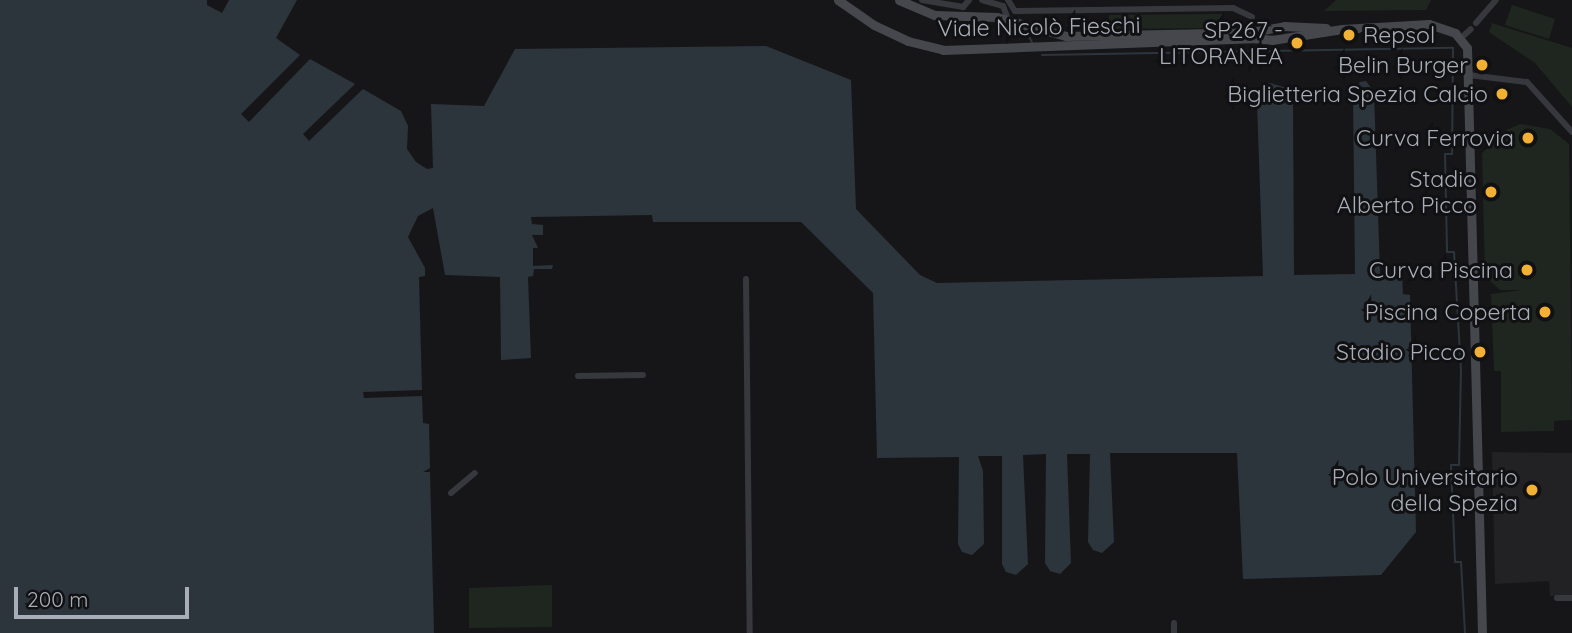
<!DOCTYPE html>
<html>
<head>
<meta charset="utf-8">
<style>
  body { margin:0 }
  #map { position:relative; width:1572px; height:633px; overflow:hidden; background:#161618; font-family:Quicksand,sans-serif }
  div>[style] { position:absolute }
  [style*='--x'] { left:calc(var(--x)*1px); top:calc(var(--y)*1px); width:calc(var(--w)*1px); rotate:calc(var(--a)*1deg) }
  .built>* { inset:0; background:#222225 }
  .green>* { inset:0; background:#1e261f }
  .water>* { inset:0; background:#2c353c }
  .stream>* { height:2px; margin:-1px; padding:0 1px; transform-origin:1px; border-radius:1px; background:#2c353c }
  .minor>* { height:6px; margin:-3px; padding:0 3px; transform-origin:3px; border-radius:3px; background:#37383d }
  .secondary>* { height:9px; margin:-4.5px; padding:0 4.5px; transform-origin:4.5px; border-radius:4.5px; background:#45474d }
  .dots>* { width:19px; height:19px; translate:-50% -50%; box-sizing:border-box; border:4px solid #111113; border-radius:50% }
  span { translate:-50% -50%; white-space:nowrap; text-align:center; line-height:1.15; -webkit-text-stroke:6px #111113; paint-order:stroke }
  .street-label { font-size:23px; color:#a8adb8 }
  .poi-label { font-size:23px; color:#a8adb8 }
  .right { translate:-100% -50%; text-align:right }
  .left { translate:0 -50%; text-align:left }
  .scale { position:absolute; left:14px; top:587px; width:175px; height:32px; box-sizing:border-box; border:4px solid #a8adb8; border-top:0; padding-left:9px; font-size:21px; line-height:24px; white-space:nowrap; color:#a8adb8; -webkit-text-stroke:5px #111113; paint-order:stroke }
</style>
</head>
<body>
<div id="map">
  <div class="built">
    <i style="clip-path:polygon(1492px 452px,1572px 453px,1572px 596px,1550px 596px,1549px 581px,1495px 584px)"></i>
  </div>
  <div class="green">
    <i style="clip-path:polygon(1336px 0,1431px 0,1426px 10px,1324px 11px)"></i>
    <i style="clip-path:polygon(1512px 5px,1555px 19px,1549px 39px,1505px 25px)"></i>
    <i style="clip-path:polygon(1222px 14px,1223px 28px,1109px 29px,1109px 15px)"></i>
    <i style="clip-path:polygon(1492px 23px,1572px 48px,1572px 107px,1535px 63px,1489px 32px)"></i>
    <i style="clip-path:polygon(1520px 124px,1550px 129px,1569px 144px,1572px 420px,1554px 421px,1554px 431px,1501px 432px,1501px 371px,1494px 371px,1491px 294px,1522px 290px,1500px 290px,1485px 276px,1482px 154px,1493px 136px)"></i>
    <i style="clip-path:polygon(552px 585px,552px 627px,469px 628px,469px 588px)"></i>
  </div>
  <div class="water">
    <i style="clip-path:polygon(0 0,207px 0,207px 5px,222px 13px,229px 0,297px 0,276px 38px,300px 55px,241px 114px,249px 122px,310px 59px,355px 84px,303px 134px,309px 141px,363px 89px,401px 111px,408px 126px,407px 149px,416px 162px,427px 169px,433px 168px,431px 104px,484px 106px,515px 49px,766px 46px,851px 80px,856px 209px,920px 275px,937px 283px,1263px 276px,1257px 102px,1261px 90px,1270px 83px,1290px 89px,1293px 100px,1294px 275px,1355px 274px,1353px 95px,1360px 82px,1366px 81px,1374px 92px,1380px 273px,1402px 273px,1403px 294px,1410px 295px,1416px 532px,1381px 575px,1243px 579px,1237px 453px,1110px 453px,1114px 542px,1102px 553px,1093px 550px,1088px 542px,1090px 454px,1067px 454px,1071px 563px,1060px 574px,1050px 571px,1045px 563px,1046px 454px,1023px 455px,1028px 564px,1016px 575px,1006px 572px,1002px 564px,1002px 456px,978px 456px,983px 471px,984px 544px,972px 555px,962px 552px,958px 544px,959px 457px,877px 458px,873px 293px,801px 222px,653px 222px,652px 215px,531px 217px,532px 224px,543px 225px,543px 235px,532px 235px,538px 248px,533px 248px,533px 266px,553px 265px,552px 269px,534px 269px,533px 276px,528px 277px,531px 358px,501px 360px,500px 277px,445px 275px,433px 208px,418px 216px,408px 237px,425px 268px,425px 276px,419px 277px,422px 390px,363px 392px,364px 398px,422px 396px,423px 423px,429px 424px,430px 468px,423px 472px,430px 472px,434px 633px,0 633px)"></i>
  </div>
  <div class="stream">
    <i style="--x:1025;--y:29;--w:15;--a:62"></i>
    <i style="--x:1042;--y:55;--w:411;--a:-1"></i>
    <i style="--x:1453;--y:48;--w:106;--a:90.5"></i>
    <i style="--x:1452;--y:154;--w:7;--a:180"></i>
    <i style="--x:1445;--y:154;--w:98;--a:88.8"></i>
    <i style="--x:1447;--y:252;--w:7;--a:0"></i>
    <i style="--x:1454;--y:252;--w:117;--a:86.6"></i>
    <i style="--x:1461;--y:369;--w:96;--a:91.2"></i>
    <i style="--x:1459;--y:465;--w:8;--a:180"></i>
    <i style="--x:1451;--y:465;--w:97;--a:87.6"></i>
    <i style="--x:1455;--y:562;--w:6;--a:0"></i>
    <i style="--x:1461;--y:562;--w:71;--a:86.8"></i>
  </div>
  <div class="minor">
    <i style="--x:922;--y:0;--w:42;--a:9.7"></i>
    <i style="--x:963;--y:7;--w:9;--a:-49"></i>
    <i style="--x:982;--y:0;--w:22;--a:16"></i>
    <i style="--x:1003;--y:6;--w:14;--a:69"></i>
    <i style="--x:1008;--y:0;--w:13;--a:58"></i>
    <i style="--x:1015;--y:11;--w:218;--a:-0.8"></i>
    <i style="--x:1233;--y:8;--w:21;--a:25"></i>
    <i style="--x:1476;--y:23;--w:30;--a:-49"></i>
    <i style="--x:1461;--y:38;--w:13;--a:-42"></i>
    <i style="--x:1469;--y:75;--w:58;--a:6.9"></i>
    <i style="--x:1527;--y:82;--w:67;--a:48"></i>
    <i style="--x:746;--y:279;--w:354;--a:89.4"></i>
    <i style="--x:578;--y:376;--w:65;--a:-0.9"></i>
    <i style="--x:451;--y:493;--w:31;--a:-40"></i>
    <i style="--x:1557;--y:598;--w:15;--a:0"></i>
    <i style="--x:1174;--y:633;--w:10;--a:-90"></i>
  </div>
  <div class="secondary">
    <i style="--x:838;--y:0;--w:44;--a:34.8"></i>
    <i style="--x:874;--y:25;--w:38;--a:25"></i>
    <i style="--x:908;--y:41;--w:36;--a:14"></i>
    <i style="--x:943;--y:50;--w:308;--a:-2.2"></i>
    <i style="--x:899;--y:0;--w:39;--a:23"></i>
    <i style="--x:935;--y:15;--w:62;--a:1.8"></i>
    <i style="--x:997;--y:17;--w:72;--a:15.4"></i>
    <i style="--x:1066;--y:36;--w:185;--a:-1.2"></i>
    <i style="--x:1251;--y:32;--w:34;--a:-10"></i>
    <i style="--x:1284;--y:26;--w:42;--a:2.7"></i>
    <i style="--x:1251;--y:38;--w:21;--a:5"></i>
    <i style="--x:1272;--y:40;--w:71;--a:-8.9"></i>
    <i style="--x:1342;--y:29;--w:87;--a:-3.3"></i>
    <i style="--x:1429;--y:24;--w:28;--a:19"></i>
    <i style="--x:1455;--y:33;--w:19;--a:51"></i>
    <i style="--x:1467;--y:48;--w:585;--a:88.53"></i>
  </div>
  <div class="dots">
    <i style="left:1349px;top:35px;background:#f2b134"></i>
    <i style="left:1297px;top:43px;background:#f2b134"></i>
    <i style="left:1482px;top:65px;background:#f2b134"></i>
    <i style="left:1502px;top:94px;background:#f2b134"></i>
    <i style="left:1528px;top:138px;background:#f2b134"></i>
    <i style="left:1491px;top:192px;background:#f2b134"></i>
    <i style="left:1527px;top:270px;background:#f2b134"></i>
    <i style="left:1545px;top:312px;background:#f2b134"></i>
    <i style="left:1480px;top:352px;background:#f2b134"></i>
    <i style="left:1532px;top:490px;background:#f2b134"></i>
  </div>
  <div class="street-label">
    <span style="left:1039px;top:27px;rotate:-1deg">Viale Nicolò Fieschi</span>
  </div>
  <div class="poi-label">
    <span class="right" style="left:1283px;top:43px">SP267 -<br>LITORANEA</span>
    <span class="left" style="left:1363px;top:35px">Repsol</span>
    <span class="right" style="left:1468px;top:65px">Belin Burger</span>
    <span class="right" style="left:1488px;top:94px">Biglietteria Spezia Calcio</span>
    <span class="right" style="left:1514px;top:138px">Curva Ferrovia</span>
    <span class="right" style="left:1477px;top:192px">Stadio<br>Alberto Picco</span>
    <span class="right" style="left:1513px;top:270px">Curva Piscina</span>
    <span class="right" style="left:1531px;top:312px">Piscina Coperta</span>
    <span class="right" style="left:1466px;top:352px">Stadio Picco</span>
    <span class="right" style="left:1518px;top:490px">Polo Universitario<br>della Spezia</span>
  </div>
  <div class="scale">200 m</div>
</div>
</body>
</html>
